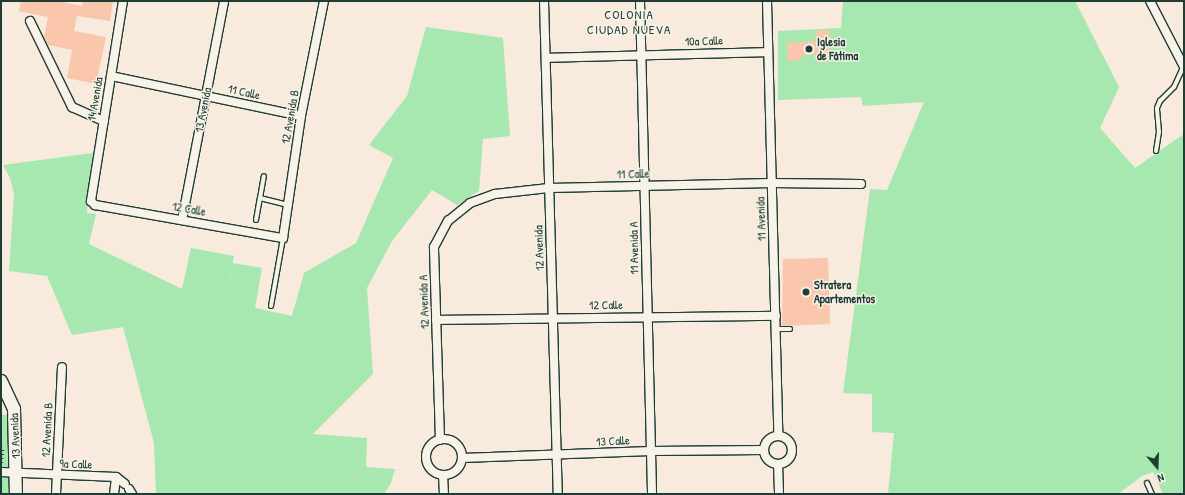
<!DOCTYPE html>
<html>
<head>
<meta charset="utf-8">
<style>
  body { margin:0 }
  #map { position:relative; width:1185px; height:495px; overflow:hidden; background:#f8eadc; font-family:"Patrick Hand",sans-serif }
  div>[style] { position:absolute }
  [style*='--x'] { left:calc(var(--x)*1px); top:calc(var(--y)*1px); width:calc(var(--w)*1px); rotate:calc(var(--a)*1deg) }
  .green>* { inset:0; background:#a7e7b0 }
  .building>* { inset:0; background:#fac6ac }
  .path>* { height:1.5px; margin-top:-0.75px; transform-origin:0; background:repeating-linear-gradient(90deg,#1f3d34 0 1px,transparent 0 4px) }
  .roads { filter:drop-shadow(1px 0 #1f3d34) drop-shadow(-1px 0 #1f3d34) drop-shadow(0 1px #1f3d34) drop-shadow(0 -1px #1f3d34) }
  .lane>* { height:4px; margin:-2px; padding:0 2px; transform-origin:2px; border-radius:2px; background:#f7f3e8 }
  .street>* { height:8px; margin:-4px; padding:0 4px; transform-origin:4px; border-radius:4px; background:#f7f3e8 }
  .street>.ring { margin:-4px; padding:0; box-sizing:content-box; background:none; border:8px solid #f7f3e8; border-radius:50% }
  .secondary>* { height:12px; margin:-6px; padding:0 6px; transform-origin:6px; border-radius:6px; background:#f7f3e8 }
  .dots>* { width:11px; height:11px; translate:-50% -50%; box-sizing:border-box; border:2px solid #f7f3e8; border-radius:50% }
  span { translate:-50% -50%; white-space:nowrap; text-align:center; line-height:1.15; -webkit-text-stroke:3px #f7f3e8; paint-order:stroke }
  .street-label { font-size:12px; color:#1f3d34 }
  .poi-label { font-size:12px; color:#1f3d34; font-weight:700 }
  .left { translate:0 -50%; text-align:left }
  .neighbourhood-label { font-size:13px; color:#1f3d34; letter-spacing:1px }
  .frame { position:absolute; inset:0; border:2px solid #1f3d34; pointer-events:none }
  .north { position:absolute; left:1137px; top:447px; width:40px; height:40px; -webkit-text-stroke:3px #f7f3e8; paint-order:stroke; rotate:161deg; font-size:11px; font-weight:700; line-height:16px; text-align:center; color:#1f3d34 }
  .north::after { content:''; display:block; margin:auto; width:14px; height:18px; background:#1f3d34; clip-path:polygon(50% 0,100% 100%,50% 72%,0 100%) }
</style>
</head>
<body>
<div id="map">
  <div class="green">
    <i style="clip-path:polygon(843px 1px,1075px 1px,1119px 87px,1100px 128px,1135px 168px,1184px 134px,1184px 494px,1163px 494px,1153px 472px,1142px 476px,1118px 494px,888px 494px,894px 433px,872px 432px,872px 394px,843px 393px,870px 189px,887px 190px,924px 102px,863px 106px,861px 97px,778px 100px,778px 31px,841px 28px)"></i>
    <i style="clip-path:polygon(426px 27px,503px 38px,510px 136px,483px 139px,479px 191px,457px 205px,432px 190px,392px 241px,367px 288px,373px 374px,313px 434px,367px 438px,366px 467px,395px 469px,391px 483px,384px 494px,156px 494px,154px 443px,123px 327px,72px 335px,47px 276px,9px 271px,14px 194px,10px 178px,3px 165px,93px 153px,87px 213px,96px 214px,89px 244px,182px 289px,191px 248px,234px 256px,224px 311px,233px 263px,262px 268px,255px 308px,292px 316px,304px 273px,356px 243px,393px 158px,369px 145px,407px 96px)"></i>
    <i style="clip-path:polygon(16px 414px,12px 494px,1px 494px,1px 415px)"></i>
  </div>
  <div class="building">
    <i style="clip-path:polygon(21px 1px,59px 1px,82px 6px,83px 1px,113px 1px,110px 21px,77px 16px,74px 31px,106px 37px,96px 84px,67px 78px,72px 50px,48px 45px,44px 37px,48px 17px,19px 11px)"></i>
    <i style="clip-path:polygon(829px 30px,831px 61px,816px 62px,816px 54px,800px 56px,801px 60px,788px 61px,787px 43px,816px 41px,815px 31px)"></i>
    <i style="clip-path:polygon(828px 258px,830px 324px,782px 326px,783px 259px)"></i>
  </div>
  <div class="path">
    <i style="--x:2;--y:463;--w:16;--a:-86"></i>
    <i style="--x:1;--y:487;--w:6;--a:-90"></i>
  </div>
  <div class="roads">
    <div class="lane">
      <i style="--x:1156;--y:151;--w:19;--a:-81"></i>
      <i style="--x:1159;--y:132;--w:24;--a:-95"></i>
      <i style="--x:1157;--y:108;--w:8;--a:-67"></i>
      <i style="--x:1160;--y:101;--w:20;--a:-45"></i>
      <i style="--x:1174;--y:87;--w:21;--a:-65"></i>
      <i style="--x:260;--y:198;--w:22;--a:-80"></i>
      <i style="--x:256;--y:220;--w:22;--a:-80"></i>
      <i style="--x:260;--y:198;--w:29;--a:14"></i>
      <i style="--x:271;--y:306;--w:69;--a:-80"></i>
      <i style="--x:776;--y:329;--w:14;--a:0"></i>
      <i style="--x:1147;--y:483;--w:12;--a:66"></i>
    </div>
    <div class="street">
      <i style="--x:123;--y:1;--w:203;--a:99.1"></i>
      <i style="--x:91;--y:201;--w:6;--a:45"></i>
      <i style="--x:95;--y:205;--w:191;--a:10"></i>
      <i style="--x:283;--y:238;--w:123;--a:-81.6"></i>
      <i style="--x:301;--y:116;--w:117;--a:-78.7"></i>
      <i style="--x:544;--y:1;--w:493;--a:88.4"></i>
      <i style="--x:640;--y:1;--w:493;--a:88.6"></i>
      <i style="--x:767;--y:1;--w:434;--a:88.5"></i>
      <i style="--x:1150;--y:1;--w:74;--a:62.7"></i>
      <i style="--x:30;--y:21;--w:96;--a:64"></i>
      <i style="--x:72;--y:107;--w:35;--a:24"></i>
      <i style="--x:546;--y:58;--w:222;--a:-1.5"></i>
      <i style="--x:111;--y:76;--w:194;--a:11.9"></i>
      <i style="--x:182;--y:220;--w:223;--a:-79.1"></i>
      <i style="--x:436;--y:320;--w:340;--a:-0.7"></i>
      <i class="ring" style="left:764px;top:436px;width:20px;height:20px"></i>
      <i class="ring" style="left:426px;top:439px;width:28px;height:28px"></i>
      <i style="--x:440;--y:440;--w:193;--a:-91.8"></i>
      <i style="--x:434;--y:247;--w:30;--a:-62"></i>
      <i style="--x:448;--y:221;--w:28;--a:-39"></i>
      <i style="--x:470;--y:203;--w:27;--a:-20"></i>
      <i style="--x:495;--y:194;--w:54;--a:-6.3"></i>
      <i style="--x:549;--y:188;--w:223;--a:-1.3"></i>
      <i style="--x:772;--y:183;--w:89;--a:0.6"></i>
      <i style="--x:462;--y:458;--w:189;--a:-2.1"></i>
      <i style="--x:651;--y:451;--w:113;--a:-0.5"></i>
      <i style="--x:778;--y:464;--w:30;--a:88"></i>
      <i style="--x:1;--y:472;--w:115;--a:2.5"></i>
      <i style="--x:116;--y:477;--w:11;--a:38"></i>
      <i style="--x:443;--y:475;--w:19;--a:87"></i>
      <i style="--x:129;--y:489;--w:6;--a:59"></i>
      <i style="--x:56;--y:494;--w:127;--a:-87.3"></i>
      <i style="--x:114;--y:494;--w:17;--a:-83"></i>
    </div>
    <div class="secondary">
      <i style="--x:1;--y:381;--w:31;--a:65"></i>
      <i style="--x:14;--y:409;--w:85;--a:88.7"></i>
    </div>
  </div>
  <div class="dots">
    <i style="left:809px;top:49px;background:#1f3d34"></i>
    <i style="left:806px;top:292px;background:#1f3d34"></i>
  </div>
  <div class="street-label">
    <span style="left:704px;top:41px;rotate:-2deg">10a Calle</span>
    <span style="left:244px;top:92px;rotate:12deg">11 Calle</span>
    <span style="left:95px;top:99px;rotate:-80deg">14 Avenida</span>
    <span style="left:203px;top:110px;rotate:-79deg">13 Avenida</span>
    <span style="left:290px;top:117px;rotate:-80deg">12 Avenida B</span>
    <span style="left:633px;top:174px;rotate:-1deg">11 Calle</span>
    <span style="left:189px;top:209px;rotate:10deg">12 Calle</span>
    <span style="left:761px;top:219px;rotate:-92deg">11 Avenida</span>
    <span style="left:539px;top:248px;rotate:-92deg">12 Avenida</span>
    <span style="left:634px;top:248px;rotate:-91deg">11 Avenida A</span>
    <span style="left:424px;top:302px;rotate:-92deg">12 Avenida A</span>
    <span style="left:606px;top:305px;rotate:-1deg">12 Calle</span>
    <span style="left:47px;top:430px;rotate:-87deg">12 Avenida B</span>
    <span style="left:15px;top:436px;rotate:-93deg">13 Avenida</span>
    <span style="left:613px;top:441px;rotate:-3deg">13 Calle</span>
    <span style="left:76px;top:464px;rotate:2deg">9a Calle</span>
  </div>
  <div class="poi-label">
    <span class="left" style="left:817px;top:49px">Iglesia<br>de Fátima</span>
    <span class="left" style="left:814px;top:292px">Stratera<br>Apartementos</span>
  </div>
  <div class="neighbourhood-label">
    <span style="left:629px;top:22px">COLONIA<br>CIUDAD NUEVA</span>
  </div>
  <div class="frame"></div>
  <div class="north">N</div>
</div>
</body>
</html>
